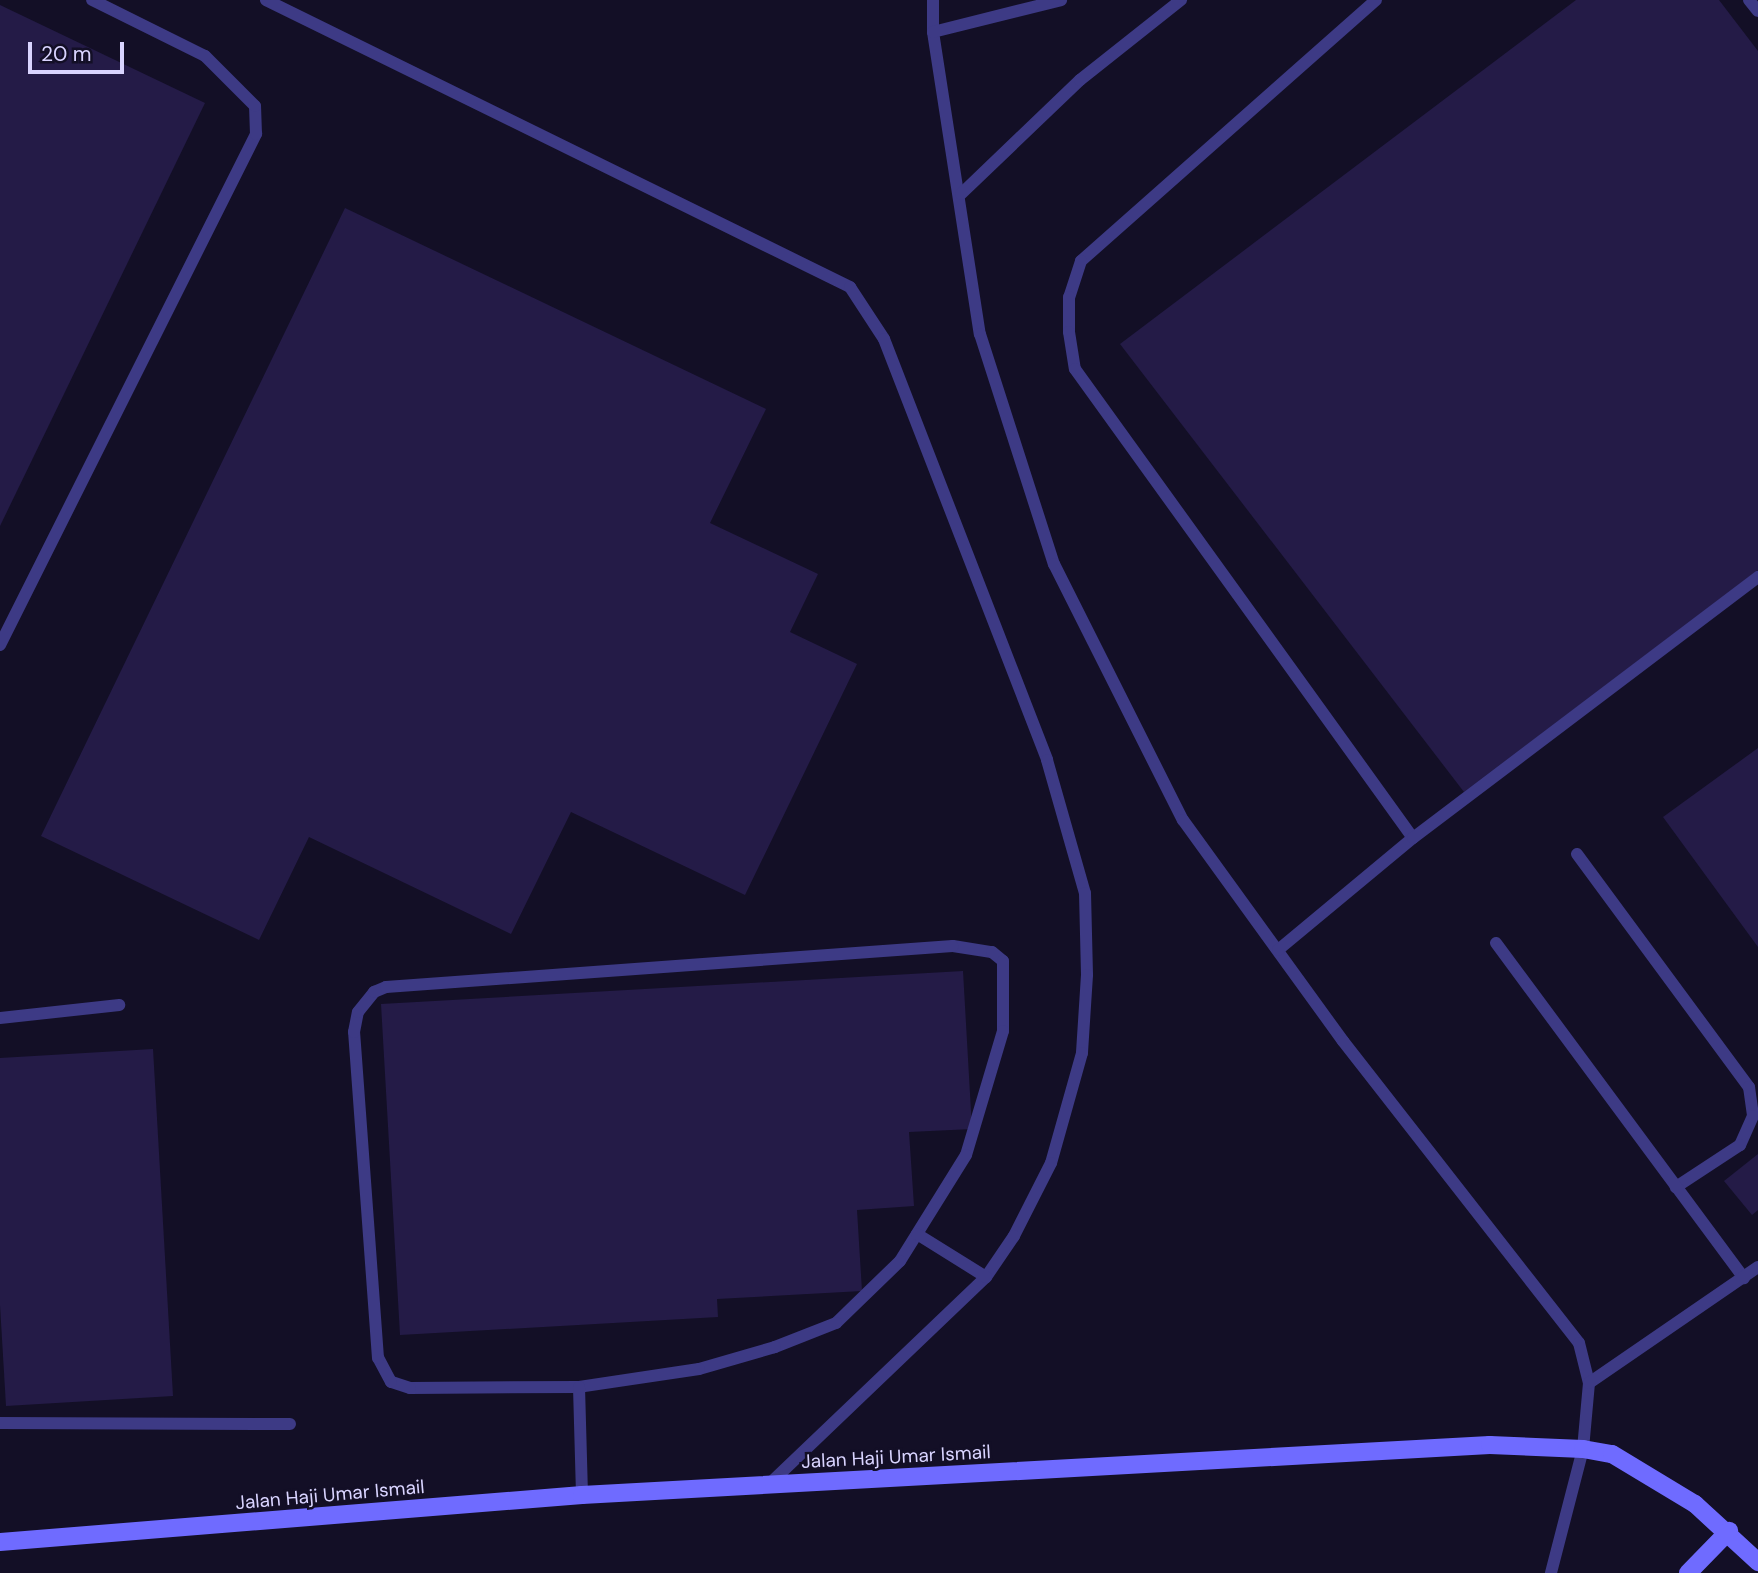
<!DOCTYPE html>
<html>
<head>
<meta charset="utf-8">
<style>
  body { margin:0 }
  #map { position:relative; width:1758px; height:1573px; overflow:hidden; background:#130f26; font-family:"DM Sans",sans-serif }
  div>[style] { position:absolute }
  [style*='--x'] { left:calc(var(--x)*1px); top:calc(var(--y)*1px); width:calc(var(--w)*1px); rotate:calc(var(--a)*1deg) }
  .building>* { inset:0; background:#241b47 }
  .lane>* { height:12px; margin:-6px; padding:0 6px; transform-origin:6px; border-radius:6px; background:#3d3a85 }
  .secondary>* { height:18px; margin:-9px; padding:0 9px; transform-origin:9px; border-radius:9px; background:#6f6bff }
  span { translate:-50% -50%; white-space:nowrap; text-align:center; line-height:1.15; -webkit-text-stroke:5px #130f26; paint-order:stroke }
  .street-label { font-size:19px; color:#d9d4ff }
  .scale { position:absolute; left:28px; top:42px; width:96px; height:32px; box-sizing:border-box; border:4px solid #d9d4ff; border-top:0; padding-left:9px; font-size:21px; line-height:24px; white-space:nowrap; color:#d9d4ff; -webkit-text-stroke:5px #130f26; paint-order:stroke }
</style>
</head>
<body>
<div id="map">
  <div class="building">
    <i style="clip-path:polygon(1576px 0,1719px 0,1758px 51px,1758px 570px,1464px 792px,1120px 344px)"></i>
    <i style="clip-path:polygon(0 5px,205px 103px,0 526px)"></i>
    <i style="clip-path:polygon(345px 208px,766px 409px,710px 523px,818px 574px,790px 632px,857px 664px,745px 895px,571px 812px,511px 934px,309px 837px,259px 940px,41px 836px)"></i>
    <i style="clip-path:polygon(1758px 748px,1758px 947px,1663px 817px)"></i>
    <i style="clip-path:polygon(963px 971px,972px 1129px,909px 1132px,914px 1206px,857px 1210px,862px 1291px,717px 1299px,718px 1317px,400px 1335px,381px 1004px)"></i>
    <i style="clip-path:polygon(153px 1049px,173px 1396px,6px 1406px,0 1305px,0 1058px)"></i>
    <i style="clip-path:polygon(1758px 1154px,1758px 1210px,1752px 1215px,1724px 1181px)"></i>
  </div>
  <div class="lane">
    <i style="--x:266;--y:0;--w:651;--a:26.17"></i>
    <i style="--x:850;--y:287;--w:62;--a:56.8"></i>
    <i style="--x:884;--y:339;--w:451;--a:68.8"></i>
    <i style="--x:1047;--y:760;--w:138;--a:74.1"></i>
    <i style="--x:1085;--y:893;--w:82;--a:88.6"></i>
    <i style="--x:1087;--y:975;--w:78;--a:93.7"></i>
    <i style="--x:1082;--y:1053;--w:114;--a:105.7"></i>
    <i style="--x:1051;--y:1163;--w:82;--a:116.9"></i>
    <i style="--x:1014;--y:1236;--w:50;--a:124.3"></i>
    <i style="--x:986;--y:1277;--w:301;--a:136.3"></i>
    <i style="--x:933;--y:0;--w:32;--a:90"></i>
    <i style="--x:933;--y:32;--w:306;--a:81.2"></i>
    <i style="--x:980;--y:334;--w:242;--a:72.2"></i>
    <i style="--x:1054;--y:564;--w:287;--a:63.3"></i>
    <i style="--x:1183;--y:820;--w:273;--a:54.1"></i>
    <i style="--x:1343;--y:1041;--w:383;--a:52"></i>
    <i style="--x:1579;--y:1343;--w:41;--a:76"></i>
    <i style="--x:1589;--y:1383;--w:66;--a:95.2"></i>
    <i style="--x:1583;--y:1449;--w:128;--a:104.5"></i>
    <i style="--x:1376;--y:0;--w:394;--a:138.5"></i>
    <i style="--x:1081;--y:261;--w:38;--a:108"></i>
    <i style="--x:1069;--y:297;--w:35;--a:90"></i>
    <i style="--x:1069;--y:332;--w:37;--a:81"></i>
    <i style="--x:1075;--y:369;--w:578;--a:54.22"></i>
    <i style="--x:1749;--y:0;--w:14;--a:51"></i>
    <i style="--x:933;--y:32;--w:132;--a:-14"></i>
    <i style="--x:961;--y:194;--w:165;--a:-43.8"></i>
    <i style="--x:1080;--y:80;--w:129;--a:-38.4"></i>
    <i style="--x:0;--y:645;--w:572;--a:-63.39"></i>
    <i style="--x:256;--y:134;--w:28;--a:-92"></i>
    <i style="--x:255;--y:106;--w:71;--a:-135"></i>
    <i style="--x:205;--y:56;--w:126;--a:-153.6"></i>
    <i style="--x:1577;--y:854;--w:290;--a:53.6"></i>
    <i style="--x:1749;--y:1087;--w:29;--a:82"></i>
    <i style="--x:1753;--y:1116;--w:32;--a:114"></i>
    <i style="--x:1740;--y:1145;--w:77;--a:146.7"></i>
    <i style="--x:1496;--y:943;--w:417;--a:53.5"></i>
    <i style="--x:953;--y:946;--w:39;--a:9"></i>
    <i style="--x:992;--y:952;--w:14;--a:39"></i>
    <i style="--x:1003;--y:961;--w:70;--a:90"></i>
    <i style="--x:1003;--y:1031;--w:129;--a:106.6"></i>
    <i style="--x:966;--y:1155;--w:125;--a:121.9"></i>
    <i style="--x:900;--y:1261;--w:89;--a:135.9"></i>
    <i style="--x:836;--y:1323;--w:66;--a:158.5"></i>
    <i style="--x:775;--y:1347;--w:79;--a:163.9"></i>
    <i style="--x:699;--y:1369;--w:121;--a:171.5"></i>
    <i style="--x:579;--y:1387;--w:169;--a:179.7"></i>
    <i style="--x:410;--y:1388;--w:20;--a:-162"></i>
    <i style="--x:391;--y:1382;--w:27;--a:-118"></i>
    <i style="--x:378;--y:1358;--w:327;--a:-94.2"></i>
    <i style="--x:354;--y:1032;--w:20;--a:-79"></i>
    <i style="--x:358;--y:1012;--w:26;--a:-51"></i>
    <i style="--x:374;--y:992;--w:13;--a:-23"></i>
    <i style="--x:386;--y:987;--w:568;--a:-4.14"></i>
    <i style="--x:1278;--y:950;--w:175;--a:-39.7"></i>
    <i style="--x:1413;--y:838;--w:433;--a:-37.1"></i>
    <i style="--x:0;--y:1018;--w:120;--a:-6.2"></i>
    <i style="--x:917;--y:1234;--w:81;--a:31.9"></i>
    <i style="--x:1589;--y:1383;--w:205;--a:-34.5"></i>
    <i style="--x:579;--y:1387;--w:108;--a:88.4"></i>
    <i style="--x:0;--y:1423;--w:290;--a:0.2"></i>
  </div>
  <div class="secondary">
    <i style="--x:0;--y:1542;--w:584;--a:-4.62"></i>
    <i style="--x:582;--y:1495;--w:909;--a:-3.15"></i>
    <i style="--x:1490;--y:1445;--w:93;--a:2.5"></i>
    <i style="--x:1583;--y:1449;--w:29;--a:10"></i>
    <i style="--x:1612;--y:1454;--w:97;--a:31.1"></i>
    <i style="--x:1695;--y:1504;--w:86;--a:42.6"></i>
    <i style="--x:1688;--y:1573;--w:59;--a:-45.7"></i>
  </div>
  <div class="street-label">
    <span style="left:896px;top:1457px;rotate:-3deg">Jalan Haji Umar Ismail</span>
    <span style="left:330px;top:1495px;rotate:-5deg">Jalan Haji Umar Ismail</span>
  </div>
  <div class="scale">20 m</div>
</div>
</body>
</html>
